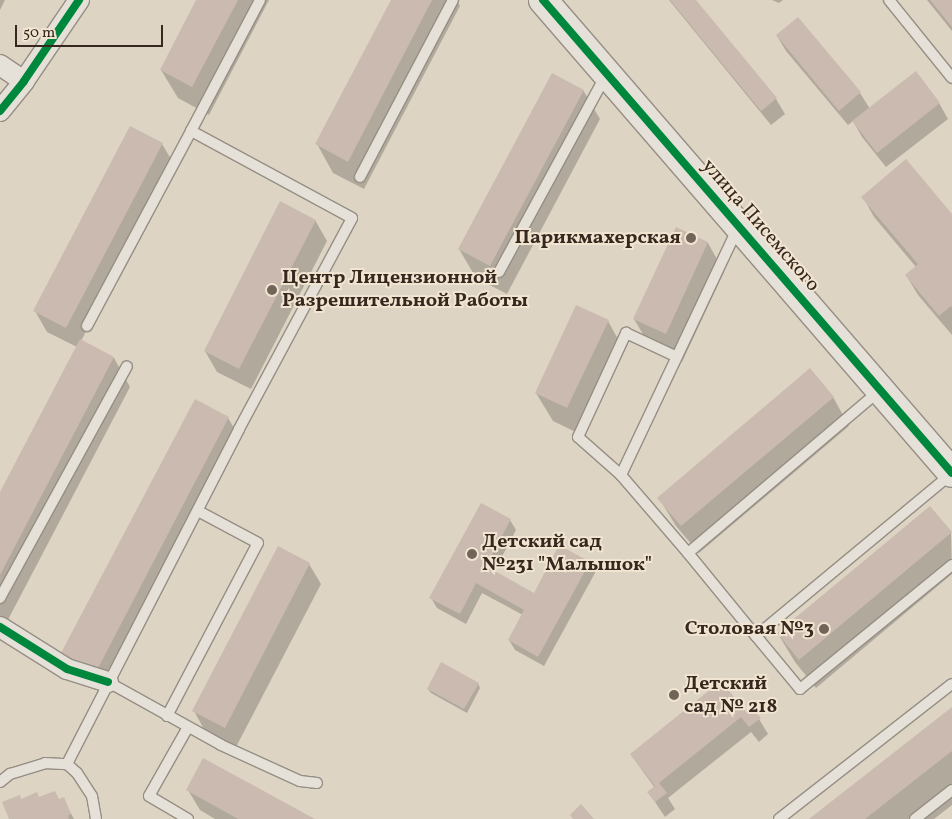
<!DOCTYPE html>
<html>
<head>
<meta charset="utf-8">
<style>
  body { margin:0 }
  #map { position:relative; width:952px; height:819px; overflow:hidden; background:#ded4c4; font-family:Vollkorn,serif }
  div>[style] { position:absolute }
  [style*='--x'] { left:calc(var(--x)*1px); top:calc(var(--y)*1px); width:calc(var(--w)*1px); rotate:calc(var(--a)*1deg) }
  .shadow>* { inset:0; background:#0003 }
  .building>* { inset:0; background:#cabaaf }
  .roads { filter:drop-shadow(1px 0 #958e84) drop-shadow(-1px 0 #958e84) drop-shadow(0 1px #958e84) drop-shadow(0 -1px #958e84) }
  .lane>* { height:10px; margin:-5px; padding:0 5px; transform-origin:5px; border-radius:5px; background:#e6e1d8 }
  .street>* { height:20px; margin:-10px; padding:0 10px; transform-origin:10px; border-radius:10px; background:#e6e1d8 }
  .secondary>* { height:28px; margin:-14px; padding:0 14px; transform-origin:14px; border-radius:14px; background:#e6e1d8 }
  .cycleway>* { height:8px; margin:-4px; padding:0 4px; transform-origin:4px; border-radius:4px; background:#00873e }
  .dots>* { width:14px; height:14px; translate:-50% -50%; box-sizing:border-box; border:2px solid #f1e5d2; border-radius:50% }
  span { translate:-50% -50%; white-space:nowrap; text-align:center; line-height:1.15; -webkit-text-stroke:4px #f1e5d2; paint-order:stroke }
  .street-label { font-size:20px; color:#37281f }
  .poi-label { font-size:20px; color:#37281f; font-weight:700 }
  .right { translate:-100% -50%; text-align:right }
  .left { translate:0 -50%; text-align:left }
  .scale { position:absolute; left:15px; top:25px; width:148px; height:22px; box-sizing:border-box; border:2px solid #37281f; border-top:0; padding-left:6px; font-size:15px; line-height:18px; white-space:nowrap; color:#37281f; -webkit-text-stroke:4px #f1e5d2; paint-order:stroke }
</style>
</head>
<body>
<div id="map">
  <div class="shadow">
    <i style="clip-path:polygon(0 0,5px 0,0 10px)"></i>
    <i style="clip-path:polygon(198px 0,269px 0,209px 115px,178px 98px,161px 70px)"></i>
    <i style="clip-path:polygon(392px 0,457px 0,460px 6px,364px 189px,333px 173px,317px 144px)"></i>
    <i style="clip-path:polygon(669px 0,694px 0,776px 99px,785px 114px,771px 125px)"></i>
    <i style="clip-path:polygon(772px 0,783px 0,779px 3px)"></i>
    <i style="clip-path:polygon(927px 0,952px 0,952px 31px)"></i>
    <i style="clip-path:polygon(798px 18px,860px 93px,870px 109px,939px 103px,948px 119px,886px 167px,862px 137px,853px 121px,848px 125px,786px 51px,777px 36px)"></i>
    <i style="clip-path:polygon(583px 90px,600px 119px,507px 294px,476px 278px,459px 249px)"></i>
    <i style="clip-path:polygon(162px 144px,174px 164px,81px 341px,114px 358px,130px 387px,0 635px,0 494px,77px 347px,47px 332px,35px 311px)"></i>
    <i style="clip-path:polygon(863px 197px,952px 215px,952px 335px,918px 295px,906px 275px,916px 267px,874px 217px)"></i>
    <i style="clip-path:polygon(315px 220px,327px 241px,251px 389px,217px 372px,205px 351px)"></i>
    <i style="clip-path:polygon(676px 229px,708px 243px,724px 272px,682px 362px,651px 348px,634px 319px)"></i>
    <i style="clip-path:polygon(608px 321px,624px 350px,584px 436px,553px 421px,536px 393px)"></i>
    <i style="clip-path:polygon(833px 397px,849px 426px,699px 553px,676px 526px,659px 498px)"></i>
    <i style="clip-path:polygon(228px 418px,240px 438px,107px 691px,74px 674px,63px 653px)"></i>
    <i style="clip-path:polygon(481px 504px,510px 520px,516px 530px,494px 572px,534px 594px,589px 563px,595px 573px,544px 666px,515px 650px,509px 640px,523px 615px,482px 593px,466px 624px,437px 608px,431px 598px)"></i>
    <i style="clip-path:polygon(951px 533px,952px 574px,816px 688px,795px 662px,778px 634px)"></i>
    <i style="clip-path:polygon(309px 564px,321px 584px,236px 747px,205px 731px,194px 711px)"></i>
    <i style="clip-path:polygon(478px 683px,480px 688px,467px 713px,431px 693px,428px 689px)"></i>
    <i style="clip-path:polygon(952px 709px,952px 805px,934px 819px,811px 819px)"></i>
    <i style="clip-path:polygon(746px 714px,759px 719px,768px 734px,759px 742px,751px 732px,668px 798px,675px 809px,665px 817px,649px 793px,655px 788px,631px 755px)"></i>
    <i style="clip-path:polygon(188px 790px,313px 819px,215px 819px,200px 810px)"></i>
    <i style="clip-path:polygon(39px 798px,59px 800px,63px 799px,74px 819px,10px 819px,21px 800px)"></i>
  </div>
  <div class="building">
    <i style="clip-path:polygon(196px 0,238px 0,192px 87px,160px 70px)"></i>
    <i style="clip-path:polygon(391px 0,432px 0,348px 162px,315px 144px)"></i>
    <i style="clip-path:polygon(670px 0,696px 0,777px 98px,761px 111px)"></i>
    <i style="clip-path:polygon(930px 0,952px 0,952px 27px)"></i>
    <i style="clip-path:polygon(798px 17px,861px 92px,839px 111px,776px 35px)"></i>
    <i style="clip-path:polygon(916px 71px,940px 103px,877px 153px,852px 121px)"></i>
    <i style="clip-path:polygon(552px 73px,584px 90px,490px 266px,458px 249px)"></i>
    <i style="clip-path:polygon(130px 126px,163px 143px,66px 328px,33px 311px)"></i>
    <i style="clip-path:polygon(906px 159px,952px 214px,952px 308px,951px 306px,939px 316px,905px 275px,918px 264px,861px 197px)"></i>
    <i style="clip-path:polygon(280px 201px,316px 220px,239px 369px,204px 351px)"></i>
    <i style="clip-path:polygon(676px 227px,708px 242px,666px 334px,633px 319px)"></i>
    <i style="clip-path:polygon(576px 305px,609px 320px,567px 408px,535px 393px)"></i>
    <i style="clip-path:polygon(80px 339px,114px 357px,0 575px,0 492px)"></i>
    <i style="clip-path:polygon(810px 368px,834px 397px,681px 526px,657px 498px)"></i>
    <i style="clip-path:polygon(195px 399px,229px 417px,96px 672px,61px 653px)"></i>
    <i style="clip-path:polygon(481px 503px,511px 519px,486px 566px,534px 593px,559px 545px,590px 562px,538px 657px,508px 640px,524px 610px,476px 583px,460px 614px,429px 598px)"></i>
    <i style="clip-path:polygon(930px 506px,952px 532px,799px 660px,777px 633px)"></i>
    <i style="clip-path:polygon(278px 546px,310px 563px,225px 728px,192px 711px)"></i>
    <i style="clip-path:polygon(441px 662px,479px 683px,464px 709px,427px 689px)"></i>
    <i style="clip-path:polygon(721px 681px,747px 713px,752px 708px,761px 718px,749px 727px,741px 717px,659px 783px,667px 793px,655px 802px,647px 792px,655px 786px,630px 754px)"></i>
    <i style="clip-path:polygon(952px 707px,952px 751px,865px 819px,809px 819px)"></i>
    <i style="clip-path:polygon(203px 758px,315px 819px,238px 819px,186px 790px)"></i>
    <i style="clip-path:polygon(55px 791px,59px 799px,64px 797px,71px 814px,68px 816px,69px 819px,9px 819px,2px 802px,20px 795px,21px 799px,37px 792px,39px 797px)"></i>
    <i style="clip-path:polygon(581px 804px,594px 819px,573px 819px,570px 815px)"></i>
  </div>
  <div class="roads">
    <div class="lane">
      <i style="--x:889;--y:0;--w:100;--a:51.1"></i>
      <i style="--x:360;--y:177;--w:200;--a:-62.3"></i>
      <i style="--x:499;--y:272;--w:224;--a:-61.5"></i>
      <i style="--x:87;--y:326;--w:221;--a:-61.9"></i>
      <i style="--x:879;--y:391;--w:250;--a:139.7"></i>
      <i style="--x:688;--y:553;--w:107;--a:50.7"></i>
      <i style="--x:756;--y:636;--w:254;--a:-39.7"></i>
      <i style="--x:621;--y:475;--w:57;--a:-138.5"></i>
      <i style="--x:578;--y:437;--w:115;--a:-65.2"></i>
      <i style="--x:626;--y:333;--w:56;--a:25.2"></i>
      <i style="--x:688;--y:553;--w:103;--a:-130.7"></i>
      <i style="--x:621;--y:475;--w:274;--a:-64.7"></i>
      <i style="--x:0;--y:598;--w:264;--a:-61.3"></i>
      <i style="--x:756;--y:636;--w:69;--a:50.3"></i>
      <i style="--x:800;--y:689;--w:196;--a:-39.2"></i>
      <i style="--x:108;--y:682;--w:129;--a:29.1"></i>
      <i style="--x:221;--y:745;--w:87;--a:24.5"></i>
      <i style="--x:300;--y:781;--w:17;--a:7"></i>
      <i style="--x:167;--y:716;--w:195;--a:-62.3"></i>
      <i style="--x:258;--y:543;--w:68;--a:-151.9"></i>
      <i style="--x:67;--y:764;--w:377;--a:-62.8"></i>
      <i style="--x:239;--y:429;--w:239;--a:-61.8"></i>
      <i style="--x:352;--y:218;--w:183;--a:-151.6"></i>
      <i style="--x:191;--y:131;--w:148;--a:-62.2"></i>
      <i style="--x:0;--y:782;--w:13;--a:-39"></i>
      <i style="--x:10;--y:774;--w:37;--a:-17"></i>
      <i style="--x:45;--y:763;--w:22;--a:3"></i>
      <i style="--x:67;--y:764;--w:13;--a:42"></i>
      <i style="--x:77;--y:773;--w:27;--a:57"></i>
      <i style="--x:92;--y:796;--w:23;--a:80"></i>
      <i style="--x:188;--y:819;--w:45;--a:-149.5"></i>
      <i style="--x:149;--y:796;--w:79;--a:-60.5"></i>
      <i style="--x:779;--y:819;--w:219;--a:-38"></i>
      <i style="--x:915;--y:819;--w:47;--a:-38.1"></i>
    </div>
    <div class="street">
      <i style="--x:0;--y:65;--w:29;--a:34"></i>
      <i style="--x:0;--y:111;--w:38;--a:-51"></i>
      <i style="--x:24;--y:81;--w:98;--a:-55.8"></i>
      <i style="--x:0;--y:627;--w:79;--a:32.1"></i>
      <i style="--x:67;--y:669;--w:43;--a:17.6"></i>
    </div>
    <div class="secondary">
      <i style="--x:543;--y:0;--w:625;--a:49.15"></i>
    </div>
  </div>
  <div class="cycleway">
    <i style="--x:543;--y:0;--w:625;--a:49.15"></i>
    <i style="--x:0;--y:111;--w:38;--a:-51"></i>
    <i style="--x:24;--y:81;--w:98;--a:-55.8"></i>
    <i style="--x:0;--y:627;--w:79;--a:32.1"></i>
    <i style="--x:67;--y:669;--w:43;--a:17.6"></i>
  </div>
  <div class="dots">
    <i style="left:691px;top:238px;background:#716459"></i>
    <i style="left:272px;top:290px;background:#716459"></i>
    <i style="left:472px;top:554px;background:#716459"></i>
    <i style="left:824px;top:629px;background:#716459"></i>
    <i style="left:674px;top:695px;background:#716459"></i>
  </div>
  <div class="street-label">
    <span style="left:760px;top:226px;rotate:49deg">улица Писемского</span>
  </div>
  <div class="poi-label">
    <span class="right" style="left:681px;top:238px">Парикмахерская</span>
    <span class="left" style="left:282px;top:290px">Центр Лицензионной<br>Разрешительной Работы</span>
    <span class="left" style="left:482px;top:554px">Детский сад<br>№231 "Малышок"</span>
    <span class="right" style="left:814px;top:629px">Столовая №3</span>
    <span class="left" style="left:684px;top:696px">Детский<br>сад № 218</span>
  </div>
  <div class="scale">50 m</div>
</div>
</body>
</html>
